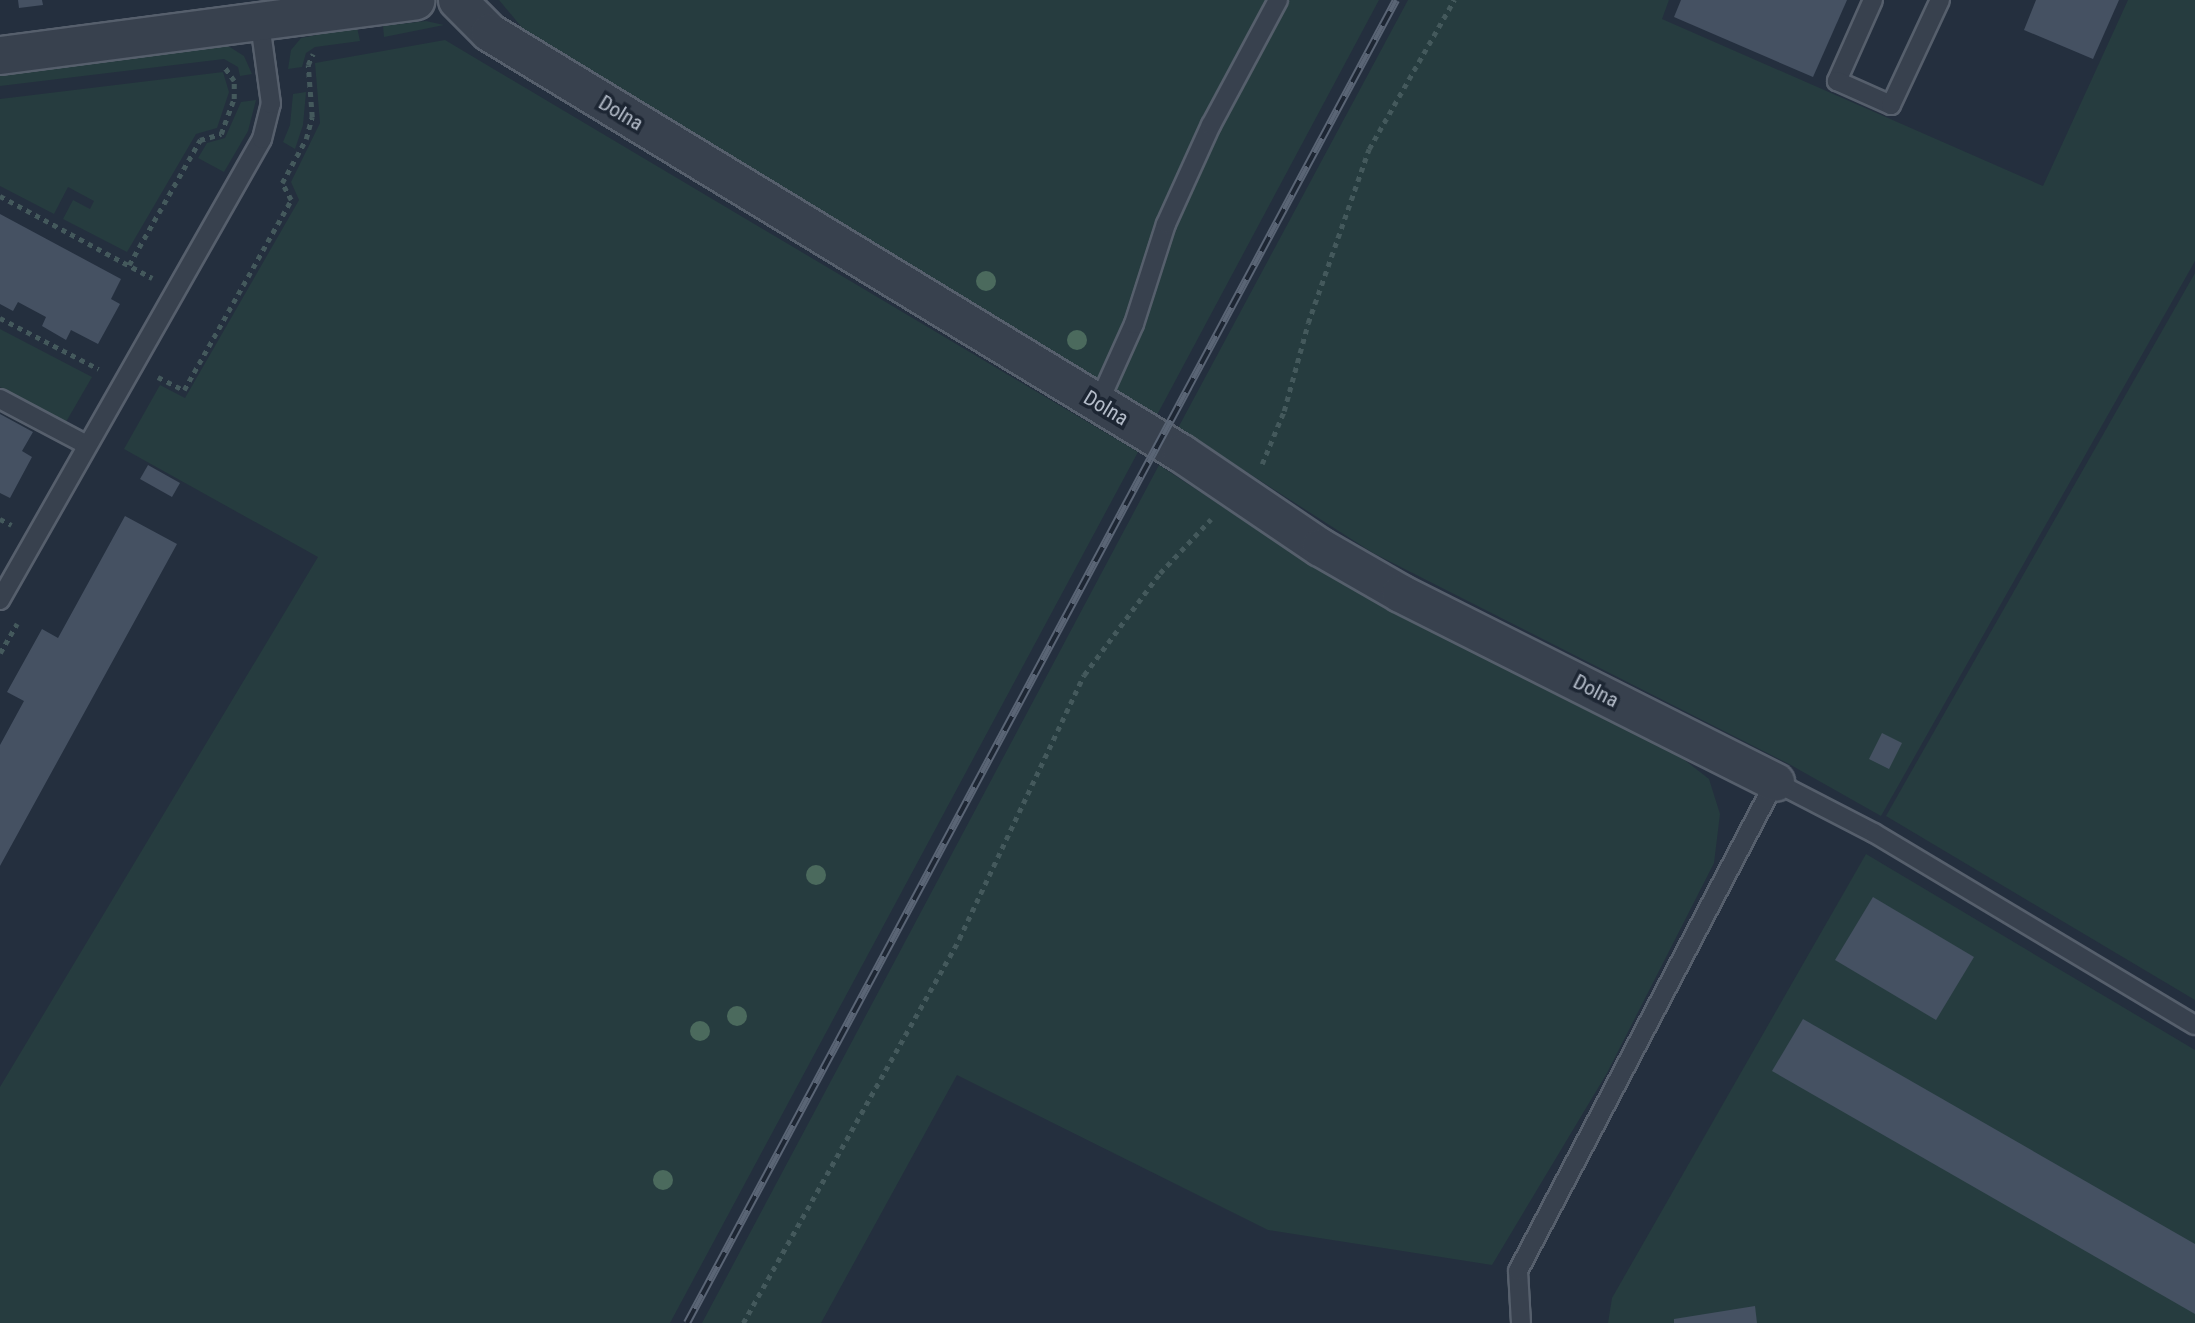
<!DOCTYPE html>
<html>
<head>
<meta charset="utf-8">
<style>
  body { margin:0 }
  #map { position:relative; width:2195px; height:1323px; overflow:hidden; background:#242f3e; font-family:"Roboto Condensed",sans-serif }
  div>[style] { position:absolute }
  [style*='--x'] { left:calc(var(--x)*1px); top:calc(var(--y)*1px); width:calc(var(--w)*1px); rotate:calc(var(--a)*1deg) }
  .green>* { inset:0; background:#263c3f }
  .building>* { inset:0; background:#455162 }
  .path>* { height:4.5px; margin-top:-2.25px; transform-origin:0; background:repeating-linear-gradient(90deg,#44595c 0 5px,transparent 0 10px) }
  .roads { filter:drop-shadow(2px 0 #565f6c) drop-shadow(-2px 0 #565f6c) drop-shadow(0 2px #565f6c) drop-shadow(0 -2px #565f6c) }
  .lane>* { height:18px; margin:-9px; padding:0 9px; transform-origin:9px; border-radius:9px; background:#38414e }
  .street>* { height:37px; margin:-18.5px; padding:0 18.5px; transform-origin:18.5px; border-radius:18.5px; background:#38414e }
  .rail>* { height:8px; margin-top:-4px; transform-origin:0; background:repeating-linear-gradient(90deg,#1d2633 0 16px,#5a6575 0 32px); box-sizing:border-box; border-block:2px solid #5a6575 }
  .trees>* { width:20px; height:20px; margin:-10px; border-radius:50%; background:#4b6a5d }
  span { translate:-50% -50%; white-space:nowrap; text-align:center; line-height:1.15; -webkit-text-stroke:7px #1d2633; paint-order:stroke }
  .street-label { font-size:21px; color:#b4bcc9 }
</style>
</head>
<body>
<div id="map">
  <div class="green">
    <i style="clip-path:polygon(499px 0,1379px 0,1157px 415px,529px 36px)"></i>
    <i style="clip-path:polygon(1408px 0,1669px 0,1662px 19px,2043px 186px,2128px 0,2195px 0,2195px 261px,1881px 816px,1789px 764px,1373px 553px,1178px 428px)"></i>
    <i style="clip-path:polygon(426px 21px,444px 25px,384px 37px,383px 26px)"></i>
    <i style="clip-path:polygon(357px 27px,360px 41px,315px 47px,306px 53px,302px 67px,288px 69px,291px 50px,301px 38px)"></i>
    <i style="clip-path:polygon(445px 40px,1138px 452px,670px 1323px,0 1323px,0 1087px,318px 557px,124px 449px,160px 385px,185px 398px,299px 200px,291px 182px,320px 123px,315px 63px)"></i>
    <i style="clip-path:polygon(225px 44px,244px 56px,252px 74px,240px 76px,238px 67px,224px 59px,0 86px,0 73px)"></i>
    <i style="clip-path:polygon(223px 72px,229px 92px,217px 128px,196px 134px,127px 252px,63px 219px,73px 200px,90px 209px,94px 201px,68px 187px,54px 214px,0 186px,0 99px)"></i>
    <i style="clip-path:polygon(306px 92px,303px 125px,295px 149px,283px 142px,290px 125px,293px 94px)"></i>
    <i style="clip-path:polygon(256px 100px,248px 131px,224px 172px,198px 158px,207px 143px,225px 138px,241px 102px)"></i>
    <i style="clip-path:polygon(2195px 273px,2195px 1000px,1886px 816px)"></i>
    <i style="clip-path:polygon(0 329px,92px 377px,66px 422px,0 387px)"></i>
    <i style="clip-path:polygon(1159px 465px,1307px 562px,1386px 608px,1604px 715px,1682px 758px,1709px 779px,1720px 814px,1714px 863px,1607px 1073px,1492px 1265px,1268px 1230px,957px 1075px,821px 1323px,702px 1323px)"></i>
    <i style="clip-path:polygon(1866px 854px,2195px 1050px,2195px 1323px,1608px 1323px,1612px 1298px)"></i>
  </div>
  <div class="building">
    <i style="clip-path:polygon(18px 0,42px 0,43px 5px,19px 8px)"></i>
    <i style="clip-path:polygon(1681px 0,1847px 0,1813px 77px,1674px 17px)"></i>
    <i style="clip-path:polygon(2036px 0,2119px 0,2093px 59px,2024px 30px)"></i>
    <i style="clip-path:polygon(0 214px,121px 279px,111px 299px,120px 304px,98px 344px,71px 330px,66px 340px,42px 326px,46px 317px,18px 302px,13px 311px,0 304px)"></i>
    <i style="clip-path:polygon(0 414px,33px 432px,22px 451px,32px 457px,10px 498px,0 493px)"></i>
    <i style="clip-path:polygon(148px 465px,180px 483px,172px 497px,140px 479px)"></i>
    <i style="clip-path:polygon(125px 516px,177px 544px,0 866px,0 745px,24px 701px,7px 692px,42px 629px,58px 638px)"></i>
    <i style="clip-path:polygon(1882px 733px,1902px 743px,1889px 769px,1869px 759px)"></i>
    <i style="clip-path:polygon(1873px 897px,1974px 957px,1936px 1020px,1835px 960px)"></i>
    <i style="clip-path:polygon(1803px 1019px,2195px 1244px,2195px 1314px,1772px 1071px)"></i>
    <i style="clip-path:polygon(1755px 1306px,1757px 1323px,1674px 1323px,1674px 1319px)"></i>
  </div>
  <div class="path">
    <i style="--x:0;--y:196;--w:173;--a:28.3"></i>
    <i style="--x:129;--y:265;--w:144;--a:-60.4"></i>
    <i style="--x:200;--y:140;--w:22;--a:-16"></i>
    <i style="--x:221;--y:134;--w:37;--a:-70"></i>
    <i style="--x:234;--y:99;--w:18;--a:-90"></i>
    <i style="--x:234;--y:81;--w:19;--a:-125"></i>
    <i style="--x:0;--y:318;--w:111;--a:27.3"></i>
    <i style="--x:158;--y:377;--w:29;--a:27"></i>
    <i style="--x:184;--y:390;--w:218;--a:-60.6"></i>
    <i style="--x:291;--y:200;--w:19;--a:-118"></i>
    <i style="--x:282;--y:183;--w:50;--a:-61.4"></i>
    <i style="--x:306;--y:139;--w:23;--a:-75"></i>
    <i style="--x:312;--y:117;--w:52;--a:-94.4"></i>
    <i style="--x:308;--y:65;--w:12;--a:-66"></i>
    <i style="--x:1262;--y:464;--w:57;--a:-67.5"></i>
    <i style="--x:1284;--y:411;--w:91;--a:-74.7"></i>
    <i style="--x:1308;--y:323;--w:184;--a:-70.7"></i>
    <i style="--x:1369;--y:149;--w:172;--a:-60.3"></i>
    <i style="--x:0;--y:519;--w:13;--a:27"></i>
    <i style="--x:0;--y:653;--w:34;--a:-60"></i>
    <i style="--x:743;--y:1323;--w:441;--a:-60.6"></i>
    <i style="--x:959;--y:939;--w:292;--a:-64.7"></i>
    <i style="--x:1084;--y:675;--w:127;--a:-53.3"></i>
    <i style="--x:1160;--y:573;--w:74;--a:-46.6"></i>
  </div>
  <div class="roads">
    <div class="lane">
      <i style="--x:1873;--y:0;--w:89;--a:114"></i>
      <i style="--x:1837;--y:81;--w:59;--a:24"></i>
      <i style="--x:1891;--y:105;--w:116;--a:-65"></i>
      <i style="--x:0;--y:399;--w:98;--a:27.9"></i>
      <i style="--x:1098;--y:404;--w:88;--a:-65.8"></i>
      <i style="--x:1134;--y:324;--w:105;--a:-72.3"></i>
      <i style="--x:1166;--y:224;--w:109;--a:-65.6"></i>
      <i style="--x:1211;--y:125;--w:142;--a:-61.8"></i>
      <i style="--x:0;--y:600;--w:530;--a:-60.39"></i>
      <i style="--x:262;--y:139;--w:36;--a:-76"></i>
      <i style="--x:271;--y:104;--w:81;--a:-97.8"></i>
      <i style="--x:1521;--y:1323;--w:52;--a:-93.3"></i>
      <i style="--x:1518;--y:1271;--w:552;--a:-62.28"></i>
      <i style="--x:1775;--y:782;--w:111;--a:27.3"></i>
      <i style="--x:1874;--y:833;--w:374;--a:30.9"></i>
    </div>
    <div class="street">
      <i style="--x:457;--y:0;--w:45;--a:45"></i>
      <i style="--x:489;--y:32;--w:810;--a:31.32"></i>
      <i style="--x:1181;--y:453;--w:168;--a:34.1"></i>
      <i style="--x:1320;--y:547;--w:92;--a:29.9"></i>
      <i style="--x:1400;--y:593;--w:420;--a:26.7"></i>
      <i style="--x:0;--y:55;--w:419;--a:-7.5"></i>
    </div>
  </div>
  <div class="rail">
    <i style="--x:687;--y:1323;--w:1501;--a:-61.81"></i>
  </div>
  <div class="trees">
    <i style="left:986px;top:281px"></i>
    <i style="left:1077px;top:340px"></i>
    <i style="left:816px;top:875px"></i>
    <i style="left:737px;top:1016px"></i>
    <i style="left:700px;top:1031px"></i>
    <i style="left:663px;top:1180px"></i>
  </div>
  <div class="street-label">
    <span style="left:621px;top:113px;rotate:31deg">Dolna</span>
    <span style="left:1106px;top:408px;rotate:31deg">Dolna</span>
    <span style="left:1596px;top:691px;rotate:27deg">Dolna</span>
  </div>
</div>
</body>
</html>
